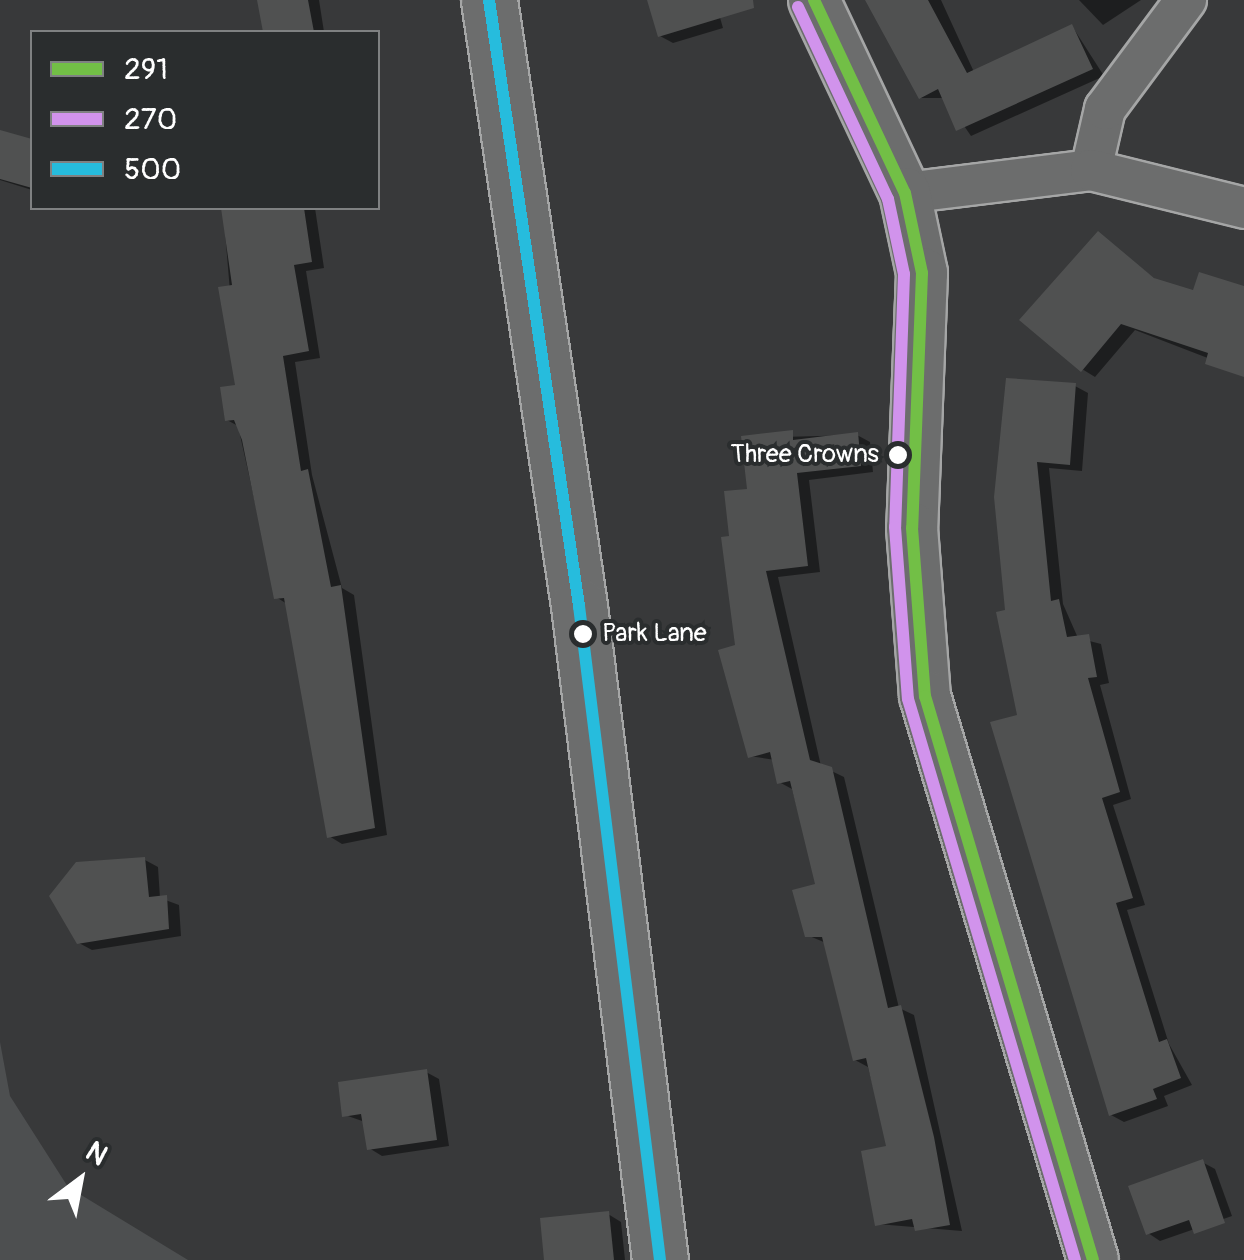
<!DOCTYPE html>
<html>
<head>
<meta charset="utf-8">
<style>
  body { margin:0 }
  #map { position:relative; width:1244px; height:1260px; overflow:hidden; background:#38393a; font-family:Pangolin,sans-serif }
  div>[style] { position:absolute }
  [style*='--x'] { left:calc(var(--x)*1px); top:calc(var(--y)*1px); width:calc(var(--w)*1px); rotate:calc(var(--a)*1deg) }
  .green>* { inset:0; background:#4d4f50 }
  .shadow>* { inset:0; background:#0007 }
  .building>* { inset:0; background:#505151 }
  .roads { filter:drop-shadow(2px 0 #a5a6a6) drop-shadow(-2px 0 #a5a6a6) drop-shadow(0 2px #a5a6a6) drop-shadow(0 -2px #a5a6a6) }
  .minor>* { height:40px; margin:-20px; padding:0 20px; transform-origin:20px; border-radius:20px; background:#6c6d6d }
  .tertiary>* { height:50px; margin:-25px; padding:0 25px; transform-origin:25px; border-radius:25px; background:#6c6d6d }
  .trunk>* { height:55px; margin:-27.5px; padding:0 27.5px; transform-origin:27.5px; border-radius:27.5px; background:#6c6d6d }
  .bus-1>* { height:12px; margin:-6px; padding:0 6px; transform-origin:6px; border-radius:6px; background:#72bf46 }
  .bus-2>* { height:12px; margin:-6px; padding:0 6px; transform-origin:6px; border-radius:6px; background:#d193ec }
  .bus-3>* { height:12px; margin:-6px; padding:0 6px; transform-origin:6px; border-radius:6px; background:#26bcdd }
  .dots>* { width:28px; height:28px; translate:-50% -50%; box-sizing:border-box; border:5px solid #2a2d2e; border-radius:50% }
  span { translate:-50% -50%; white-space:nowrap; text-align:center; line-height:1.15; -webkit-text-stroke:8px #2a2d2e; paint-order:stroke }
  .bus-label { font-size:26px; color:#fff }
  .right { translate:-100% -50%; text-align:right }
  .left { translate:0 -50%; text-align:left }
  .legend { position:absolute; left:30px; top:30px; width:350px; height:180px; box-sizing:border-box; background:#2a2d2e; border:2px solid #7f8182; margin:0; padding:12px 18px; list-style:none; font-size:30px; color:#fff }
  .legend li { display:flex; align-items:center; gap:20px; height:50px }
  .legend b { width:50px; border:2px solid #7f8182 }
  .north { position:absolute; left:30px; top:1130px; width:100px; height:100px; -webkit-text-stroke:8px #2a2d2e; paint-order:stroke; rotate:32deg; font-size:28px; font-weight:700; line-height:40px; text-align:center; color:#fff }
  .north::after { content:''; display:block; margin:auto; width:35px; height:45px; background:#fff; clip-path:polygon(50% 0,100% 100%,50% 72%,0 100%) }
</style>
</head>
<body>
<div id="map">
  <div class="green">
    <i style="clip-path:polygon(0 1042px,10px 1096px,68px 1187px,188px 1260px,0 1260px)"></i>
  </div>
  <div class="shadow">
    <i style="clip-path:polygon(259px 0,319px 0,324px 32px,265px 32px)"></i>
    <i style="clip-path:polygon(649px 0,715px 0,723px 28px,673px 43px,660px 36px)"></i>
    <i style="clip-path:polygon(874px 0,941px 0,974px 72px,1072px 26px,1104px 76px,971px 136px,945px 98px,921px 98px)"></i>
    <i style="clip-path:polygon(1079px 0,1141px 0,1103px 25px)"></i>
    <i style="clip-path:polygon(0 132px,32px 142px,32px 190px,0 180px)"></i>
    <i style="clip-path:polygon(223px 208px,315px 208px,324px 268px,306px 271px,320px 358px,295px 362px,312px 475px,342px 588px,354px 595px,387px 835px,342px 844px,329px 836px,287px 604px,276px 597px,238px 426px,227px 420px,238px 387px)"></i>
    <i style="clip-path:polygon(1098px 234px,1160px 283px,1195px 293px,1244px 289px,1244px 372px,1135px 330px,1095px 377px,1082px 369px)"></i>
    <i style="clip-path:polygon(1075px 386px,1088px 393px,1082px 471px,1049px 468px,1063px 604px,1078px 638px,1101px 644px,1109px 683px,1100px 685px,1131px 799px,1113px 805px,1145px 905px,1127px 910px,1169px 1044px,1192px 1085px,1164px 1096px,1168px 1106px,1124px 1122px,1111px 1115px,1020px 717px,996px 497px)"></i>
    <i style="clip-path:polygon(857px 435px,870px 442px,873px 472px,809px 480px,820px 572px,778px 577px,821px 766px,844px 777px,899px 1008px,914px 1015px,962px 1231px,877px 1224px,889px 1148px,868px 1067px,855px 1060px,826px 943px,807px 935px,818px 886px,792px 789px,779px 782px,775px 760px,750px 756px,732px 538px,749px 491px,743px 438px)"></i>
    <i style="clip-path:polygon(145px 860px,158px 867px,160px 898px,179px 905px,181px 936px,92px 950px,79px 943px)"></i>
    <i style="clip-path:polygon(426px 1072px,439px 1079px,449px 1146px,382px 1156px,369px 1148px,365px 1122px,345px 1115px)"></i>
    <i style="clip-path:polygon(1202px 1162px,1215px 1169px,1232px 1216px,1160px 1241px,1148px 1233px)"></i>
    <i style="clip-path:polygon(608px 1214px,621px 1222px,625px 1260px,547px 1260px)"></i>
  </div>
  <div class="building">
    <i style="clip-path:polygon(257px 0,308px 0,314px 32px,263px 32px)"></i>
    <i style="clip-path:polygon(647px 0,753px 0,754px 8px,658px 37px)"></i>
    <i style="clip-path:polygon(865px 0,928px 0,967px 73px,1072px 24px,1093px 69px,956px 131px,938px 89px,919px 99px)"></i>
    <i style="clip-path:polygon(0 130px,32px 139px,32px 188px,0 179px)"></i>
    <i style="clip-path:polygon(221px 208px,304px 208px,312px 262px,294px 265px,309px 351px,283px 356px,301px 471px,308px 469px,331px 587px,341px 585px,375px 828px,327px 838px,284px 598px,274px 599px,242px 440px,234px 420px,225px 421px,220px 387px,235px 385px,218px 287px,232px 285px)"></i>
    <i style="clip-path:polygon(1098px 231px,1154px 278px,1193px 290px,1199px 272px,1244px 286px,1244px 377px,1205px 364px,1208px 353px,1121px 324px,1081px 372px,1019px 320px)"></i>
    <i style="clip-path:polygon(1006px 378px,1076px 383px,1070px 465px,1037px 462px,1051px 601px,1059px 599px,1067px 637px,1089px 634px,1097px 677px,1088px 678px,1120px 792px,1102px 798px,1133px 898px,1116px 903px,1159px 1042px,1167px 1039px,1181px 1078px,1153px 1089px,1157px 1099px,1109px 1116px,990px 722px,1017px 715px,996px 612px,1005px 610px,994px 497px)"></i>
    <i style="clip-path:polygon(793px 430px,793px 440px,858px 432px,861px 466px,797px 473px,808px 566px,766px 571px,810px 760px,832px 767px,888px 1008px,901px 1005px,934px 1137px,950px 1225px,915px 1231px,912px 1219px,875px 1226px,861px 1151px,886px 1146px,866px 1058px,853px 1061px,822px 937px,805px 937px,792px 890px,815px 884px,790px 781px,777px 784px,770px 752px,748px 758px,718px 650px,735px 645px,721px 537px,729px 536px,724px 491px,747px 489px,741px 436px)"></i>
    <i style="clip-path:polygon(145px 857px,149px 897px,167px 895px,169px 929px,77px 944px,49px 896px,76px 862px)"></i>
    <i style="clip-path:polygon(427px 1069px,437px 1140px,367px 1150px,361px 1114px,342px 1117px,338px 1082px)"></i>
    <i style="clip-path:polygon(1203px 1159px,1225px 1223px,1194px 1234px,1189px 1220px,1146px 1235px,1128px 1186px)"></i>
    <i style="clip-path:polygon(609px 1211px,614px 1260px,544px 1260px,540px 1218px)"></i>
  </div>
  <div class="roads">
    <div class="minor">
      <i style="--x:1091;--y:170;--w:63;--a:-77.1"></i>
      <i style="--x:1105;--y:109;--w:136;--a:-53.4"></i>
      <i style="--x:905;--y:193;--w:187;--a:-7"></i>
      <i style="--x:1091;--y:170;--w:158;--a:13.9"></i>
    </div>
    <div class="tertiary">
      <i style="--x:814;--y:0;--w:213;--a:64.8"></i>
      <i style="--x:905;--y:193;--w:82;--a:78"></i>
      <i style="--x:922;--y:273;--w:255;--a:92.2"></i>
      <i style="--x:912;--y:528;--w:169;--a:85.6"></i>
      <i style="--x:925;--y:696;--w:588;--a:73.41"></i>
    </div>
    <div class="trunk">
      <i style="--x:489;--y:0;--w:613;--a:81.55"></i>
      <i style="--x:579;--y:606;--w:659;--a:82.94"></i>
    </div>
  </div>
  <div class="bus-1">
    <i style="--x:814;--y:0;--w:213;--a:64.8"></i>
    <i style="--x:905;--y:193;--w:82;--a:78"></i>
    <i style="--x:922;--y:273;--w:255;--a:92.2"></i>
    <i style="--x:912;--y:528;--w:169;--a:85.6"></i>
    <i style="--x:925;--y:696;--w:588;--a:73.41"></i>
  </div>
  <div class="bus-2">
    <i style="--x:798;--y:7;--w:212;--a:64.9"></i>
    <i style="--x:888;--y:199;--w:77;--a:78"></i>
    <i style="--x:904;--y:274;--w:253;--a:92"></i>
    <i style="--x:895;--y:527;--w:172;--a:85.7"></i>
    <i style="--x:908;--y:699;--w:585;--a:73.42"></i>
  </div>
  <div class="bus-3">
    <i style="--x:489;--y:0;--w:613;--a:81.55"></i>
    <i style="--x:579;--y:606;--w:659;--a:82.94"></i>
  </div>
  <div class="dots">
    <i style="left:898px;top:455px;background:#fff"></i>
    <i style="left:583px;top:634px;background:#fff"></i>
  </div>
  <div class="bus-label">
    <span class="right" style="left:879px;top:455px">Three Crowns</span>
    <span class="left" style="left:602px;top:634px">Park Lane</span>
  </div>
  <ul class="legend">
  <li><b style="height:12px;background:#72bf46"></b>291</li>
  <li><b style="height:12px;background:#d193ec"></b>270</li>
  <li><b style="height:12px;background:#26bcdd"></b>500</li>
  </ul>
  <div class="north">N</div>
</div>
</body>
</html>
